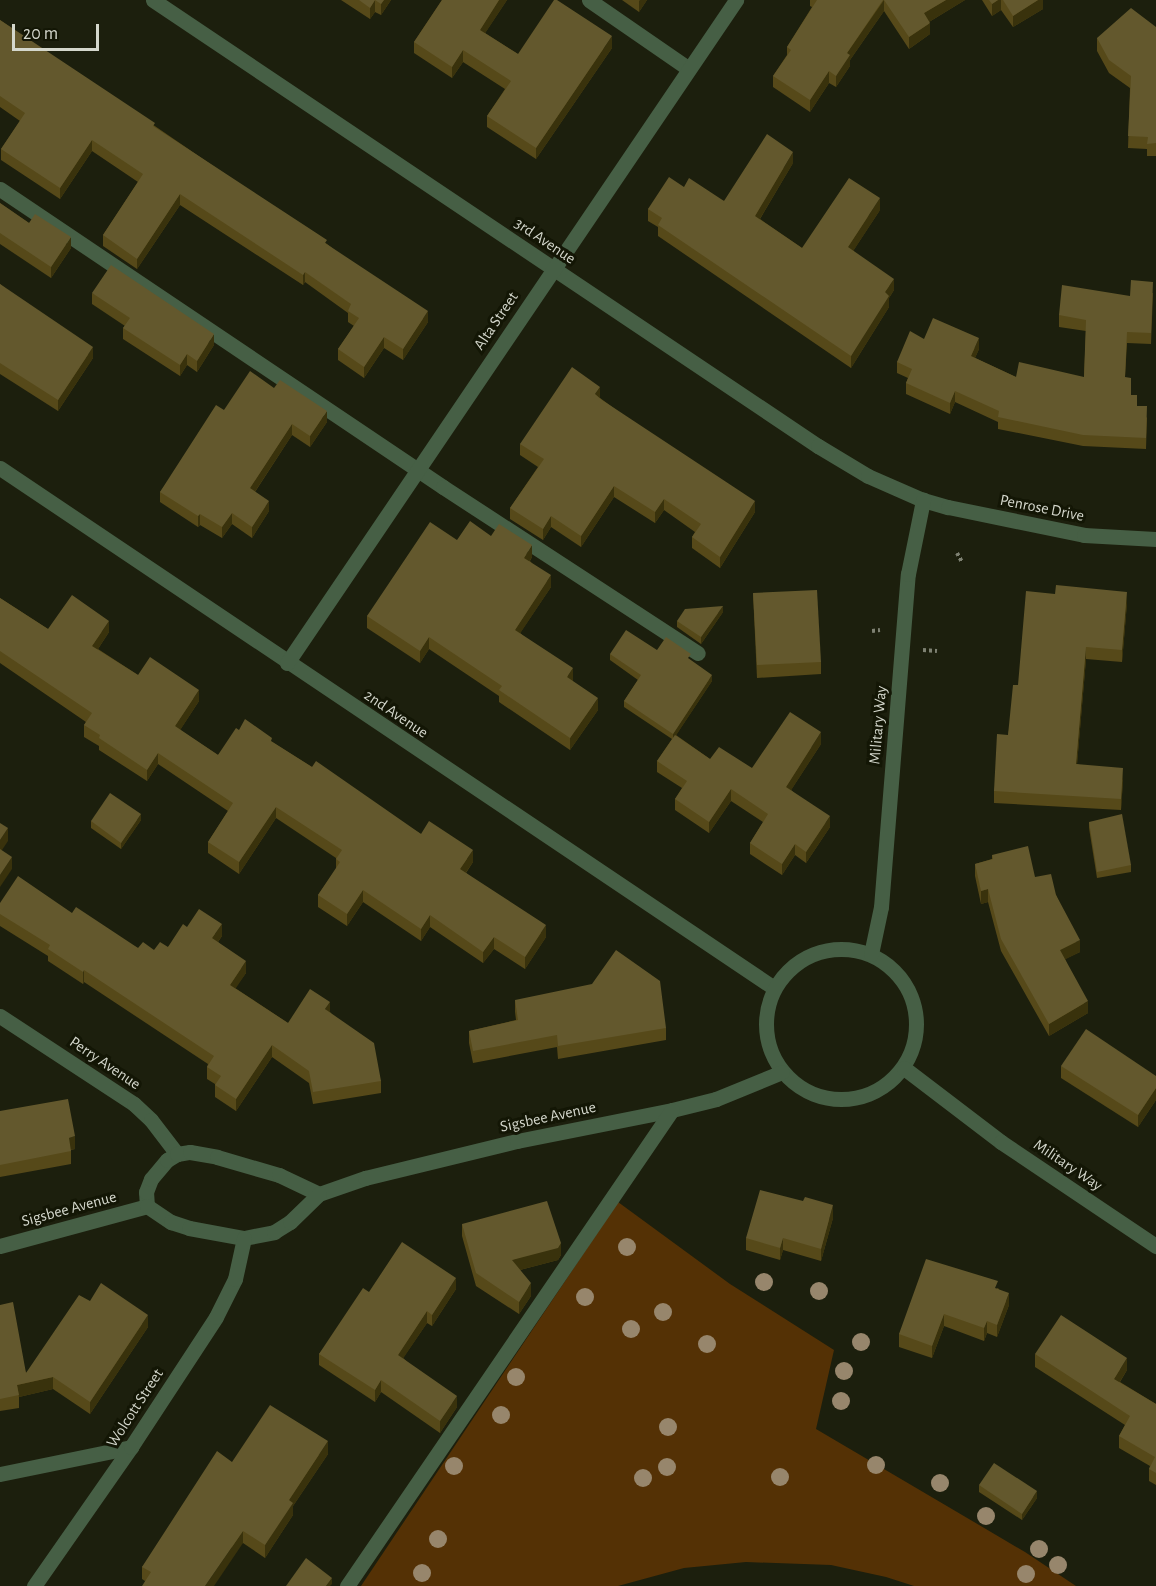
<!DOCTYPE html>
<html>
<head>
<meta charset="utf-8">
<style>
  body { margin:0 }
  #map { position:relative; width:1156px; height:1586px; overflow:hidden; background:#1c1f0d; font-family:"Alegreya Sans",sans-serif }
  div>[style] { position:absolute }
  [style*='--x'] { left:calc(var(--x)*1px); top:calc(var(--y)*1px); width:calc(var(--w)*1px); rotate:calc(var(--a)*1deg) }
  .green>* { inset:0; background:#543105 }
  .path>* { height:4px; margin-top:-2px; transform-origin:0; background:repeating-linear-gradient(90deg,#7e8172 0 3px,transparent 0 6px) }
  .minor>* { height:15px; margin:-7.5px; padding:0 7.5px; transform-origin:7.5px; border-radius:7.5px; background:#465f45 }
  .minor>.ring { margin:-7.5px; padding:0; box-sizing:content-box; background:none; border:15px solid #465f45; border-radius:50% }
  .trees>* { width:18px; height:18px; margin:-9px; border-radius:50%; background:#97866c }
  .wall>* { inset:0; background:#564919 }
  .shaded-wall>* { inset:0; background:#39320c }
  .building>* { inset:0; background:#63582d }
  span { translate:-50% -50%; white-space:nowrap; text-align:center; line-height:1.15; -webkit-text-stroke:6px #131605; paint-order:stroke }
  .street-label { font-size:16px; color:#d4d7cc }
  .scale { position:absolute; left:12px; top:24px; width:87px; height:27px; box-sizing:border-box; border:3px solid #d4d7cc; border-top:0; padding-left:8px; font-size:18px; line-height:21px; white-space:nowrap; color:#d4d7cc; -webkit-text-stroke:4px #131605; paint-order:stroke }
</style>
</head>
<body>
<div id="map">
  <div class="green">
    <i style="clip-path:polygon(618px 1202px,730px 1284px,834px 1350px,816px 1429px,1025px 1552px,1076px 1586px,914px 1586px,886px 1577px,831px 1565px,746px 1562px,684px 1568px,618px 1586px,361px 1586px)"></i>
  </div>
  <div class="path">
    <i style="--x:957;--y:553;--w:10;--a:61"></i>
    <i style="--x:872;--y:631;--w:8;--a:-7"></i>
    <i style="--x:923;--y:650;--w:14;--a:4"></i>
  </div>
  <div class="minor">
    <i style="--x:153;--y:0;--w:801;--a:33.85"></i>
    <i style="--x:818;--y:446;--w:58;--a:31"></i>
    <i style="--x:868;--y:476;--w:60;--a:23.6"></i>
    <i style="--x:923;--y:500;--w:26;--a:16"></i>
    <i style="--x:948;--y:507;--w:139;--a:11.6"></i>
    <i style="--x:1084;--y:535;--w:72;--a:3.2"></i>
    <i style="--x:589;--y:0;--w:121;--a:34.6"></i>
    <i style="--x:0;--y:189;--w:534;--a:33.93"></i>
    <i style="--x:443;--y:487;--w:304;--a:33.1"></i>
    <i style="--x:0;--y:468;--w:932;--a:33.89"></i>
    <i style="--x:287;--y:663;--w:801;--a:-55.89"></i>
    <i class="ring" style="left:766px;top:949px;width:135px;height:135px"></i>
    <i style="--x:871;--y:954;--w:48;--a:-78"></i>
    <i style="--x:881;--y:907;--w:334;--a:-85.4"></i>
    <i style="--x:908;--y:574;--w:76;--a:-78.5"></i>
    <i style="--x:0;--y:1016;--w:160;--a:33.3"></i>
    <i style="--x:134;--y:1104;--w:23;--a:43"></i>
    <i style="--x:151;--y:1120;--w:43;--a:52.6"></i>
    <i style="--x:904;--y:1068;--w:122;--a:37.3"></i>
    <i style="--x:1001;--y:1142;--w:187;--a:33.9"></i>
    <i style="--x:147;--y:1206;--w:14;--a:-94"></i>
    <i style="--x:146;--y:1192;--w:14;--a:-69"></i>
    <i style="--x:151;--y:1179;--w:25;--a:-50"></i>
    <i style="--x:167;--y:1160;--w:12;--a:-31"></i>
    <i style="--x:177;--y:1154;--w:13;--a:-9"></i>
    <i style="--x:190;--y:1152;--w:27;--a:10"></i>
    <i style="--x:217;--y:1157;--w:65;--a:16.2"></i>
    <i style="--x:279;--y:1175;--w:44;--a:25.4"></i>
    <i style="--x:319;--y:1194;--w:49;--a:-19.2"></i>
    <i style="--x:365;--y:1178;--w:156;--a:-13.7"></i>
    <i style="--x:517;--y:1141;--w:158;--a:-11.3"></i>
    <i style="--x:672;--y:1110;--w:45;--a:-14"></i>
    <i style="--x:716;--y:1099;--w:71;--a:-22.2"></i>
    <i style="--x:0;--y:1246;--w:152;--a:-15.2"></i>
    <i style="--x:147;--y:1206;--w:29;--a:34"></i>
    <i style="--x:171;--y:1222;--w:19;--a:18"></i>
    <i style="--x:189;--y:1228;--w:56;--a:10.3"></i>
    <i style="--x:244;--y:1238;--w:31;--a:-11"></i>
    <i style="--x:274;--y:1232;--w:19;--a:-32"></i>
    <i style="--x:290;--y:1222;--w:40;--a:-44"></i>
    <i style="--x:0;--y:1474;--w:134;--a:-11.6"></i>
    <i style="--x:34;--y:1586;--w:169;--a:-55.1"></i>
    <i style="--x:131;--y:1447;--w:155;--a:-56.8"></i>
    <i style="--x:216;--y:1317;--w:42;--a:-63.4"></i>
    <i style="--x:235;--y:1279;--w:42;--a:-77.6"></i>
    <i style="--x:347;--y:1586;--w:576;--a:-55.68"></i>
  </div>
  <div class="trees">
    <i style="left:627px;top:1247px"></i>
    <i style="left:764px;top:1282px"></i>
    <i style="left:819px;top:1291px"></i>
    <i style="left:585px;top:1297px"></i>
    <i style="left:663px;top:1312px"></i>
    <i style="left:631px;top:1329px"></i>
    <i style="left:861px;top:1342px"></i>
    <i style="left:707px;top:1344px"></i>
    <i style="left:844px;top:1371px"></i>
    <i style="left:516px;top:1377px"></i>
    <i style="left:841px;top:1401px"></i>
    <i style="left:501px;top:1415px"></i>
    <i style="left:668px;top:1427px"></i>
    <i style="left:876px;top:1465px"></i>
    <i style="left:454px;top:1466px"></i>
    <i style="left:667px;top:1467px"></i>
    <i style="left:780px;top:1477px"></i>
    <i style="left:643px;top:1478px"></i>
    <i style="left:940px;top:1483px"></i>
    <i style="left:986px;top:1516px"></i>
    <i style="left:438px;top:1539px"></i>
    <i style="left:1039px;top:1549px"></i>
    <i style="left:1058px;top:1565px"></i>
    <i style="left:422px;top:1573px"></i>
    <i style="left:1026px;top:1574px"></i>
  </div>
  <div class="wall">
    <i style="clip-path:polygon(341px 0,391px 0,381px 15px,375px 12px,370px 19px)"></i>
    <i style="clip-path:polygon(442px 0,507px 0,485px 33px,518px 54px,612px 48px,536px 159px,487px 127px,487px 116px,505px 89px,463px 62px,452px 78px,414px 53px,414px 42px)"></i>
    <i style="clip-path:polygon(622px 0,647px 0,639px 12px)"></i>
    <i style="clip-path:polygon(810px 0,965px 0,929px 22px,930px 34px,909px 49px,884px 11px,850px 60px,850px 66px,836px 87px,829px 83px,810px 112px,773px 87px,773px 76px,787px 55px,787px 47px,812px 7px,810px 6px)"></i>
    <i style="clip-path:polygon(982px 0,1043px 0,1043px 9px,1013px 27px,1001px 10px,992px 16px)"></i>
    <i style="clip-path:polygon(0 20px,327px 244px,428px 322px,403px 360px,384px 348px,364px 378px,338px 360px,338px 349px,354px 326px,348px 322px,348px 313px,305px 282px,303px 285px,180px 205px,137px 269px,103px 246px,103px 235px,138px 182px,92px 151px,60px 199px,1px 160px,1px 149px,20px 121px,0 107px)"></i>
    <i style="clip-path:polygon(1156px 27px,1156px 156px,1147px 156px,1147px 149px,1128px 148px,1130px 88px,1109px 73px,1097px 51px,1097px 38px)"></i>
    <i style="clip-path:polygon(793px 163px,760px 219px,802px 248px,880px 210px,853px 251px,894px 290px,889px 298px,889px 307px,851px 368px,658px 236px,658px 227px,648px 221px,648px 209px,684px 187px,724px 201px)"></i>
    <i style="clip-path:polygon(0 203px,29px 223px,71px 248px,51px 278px,0 244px)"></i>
    <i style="clip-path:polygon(0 284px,93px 358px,58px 411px,0 374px)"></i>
    <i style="clip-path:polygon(92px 293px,214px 345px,197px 372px,187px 365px,180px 376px,123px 339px,123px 328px,125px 326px,92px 304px)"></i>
    <i style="clip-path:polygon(1153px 293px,1151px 344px,1127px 343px,1125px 377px,1131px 395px,1137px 406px,1147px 418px,1146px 449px,1083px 446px,998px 429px,998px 422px,955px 402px,950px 414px,906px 394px,906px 383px,908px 378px,897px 373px,897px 362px,924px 339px,979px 349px,975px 358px,1016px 377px,1084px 377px,1086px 331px,1059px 327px,1059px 315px,1130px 296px)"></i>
    <i style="clip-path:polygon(274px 388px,327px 422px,310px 447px,292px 435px,255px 492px,269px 511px,252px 538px,232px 524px,222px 538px,200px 525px,198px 527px,160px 502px,160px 492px,224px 410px)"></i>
    <i style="clip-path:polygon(600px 398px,755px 512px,720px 568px,692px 548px,692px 537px,695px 532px,664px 510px,655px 523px,614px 497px,581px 547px,551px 527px,543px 540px,510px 519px,510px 508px,538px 467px,520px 455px,520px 444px)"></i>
    <i style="clip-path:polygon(491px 536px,532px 557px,530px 561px,551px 587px,520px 633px,573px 680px,572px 681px,598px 710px,570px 750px,499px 702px,499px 696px,429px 649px,420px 663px,367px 628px,367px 616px,457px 540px)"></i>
    <i style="clip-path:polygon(753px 593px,821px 662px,821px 674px,757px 678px)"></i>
    <i style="clip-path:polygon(0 598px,48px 629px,109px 632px,98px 649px,138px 675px,199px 701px,180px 730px,218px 755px,239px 730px,272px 742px,312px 767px,421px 834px,473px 862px,466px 873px,546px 937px,525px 969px,494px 949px,483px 963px,430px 927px,421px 941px,363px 902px,347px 926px,318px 907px,318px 895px,336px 869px,336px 858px,276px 818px,239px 874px,208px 853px,208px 842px,228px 811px,158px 764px,147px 781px,99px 750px,99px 746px,84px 737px,84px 725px,86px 722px,0 663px)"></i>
    <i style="clip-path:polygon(1127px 603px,1122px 662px,1086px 659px,1077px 764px,1123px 780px,1121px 810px,994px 803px,994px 791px,1008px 735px,1018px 685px)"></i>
    <i style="clip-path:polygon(723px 612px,701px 644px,677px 627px,677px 621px)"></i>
    <i style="clip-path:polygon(657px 650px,690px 660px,712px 681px,676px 735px,710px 759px,752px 768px,821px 744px,791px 790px,830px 827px,806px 863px,795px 855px,782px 875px,750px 854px,750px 843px,763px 822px,731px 801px,709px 833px,675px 810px,675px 799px,682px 788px,657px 772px,657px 761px,672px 739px,624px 707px,624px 701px,638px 680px,610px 660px,610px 654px)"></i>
    <i style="clip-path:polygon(141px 820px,121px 849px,91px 828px,91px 821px)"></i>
    <i style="clip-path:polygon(1089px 822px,1131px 865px,1131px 872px,1097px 878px,1089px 828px)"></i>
    <i style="clip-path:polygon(992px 855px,1035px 877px,1056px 895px,1080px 952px,1065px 959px,1088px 1013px,1049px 1036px,1001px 951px,988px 902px,981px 904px,975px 876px,975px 864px,992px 859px)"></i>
    <i style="clip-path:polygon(0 903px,72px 913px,138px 948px,154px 950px,168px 947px,187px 927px,222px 936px,218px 942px,246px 973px,235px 988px,288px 1023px,330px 1012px,381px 1081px,381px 1093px,313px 1104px,309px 1083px,272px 1057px,236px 1111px,215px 1097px,215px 1084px,207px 1079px,207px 1067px,208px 1064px,84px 982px,83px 984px,48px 961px,48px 956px,0 926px)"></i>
    <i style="clip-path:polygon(515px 1000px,666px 1028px,666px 1040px,558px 1059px,557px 1047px,473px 1063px,469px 1043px,469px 1031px,516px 1020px,515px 1012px)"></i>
    <i style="clip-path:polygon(1061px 1066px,1156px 1076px,1156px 1100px,1138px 1127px,1061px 1078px)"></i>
    <i style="clip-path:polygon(0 1111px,75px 1149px,71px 1150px,71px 1164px,0 1177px)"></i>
    <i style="clip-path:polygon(833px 1218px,821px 1261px,783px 1250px,780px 1260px,746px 1250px,746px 1238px)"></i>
    <i style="clip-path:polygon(462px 1224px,561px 1255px,558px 1260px,520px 1270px,531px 1296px,519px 1314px,476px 1286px,462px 1236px)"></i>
    <i style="clip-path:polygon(998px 1288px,1009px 1305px,997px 1337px,987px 1333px,984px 1341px,944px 1326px,932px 1358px,899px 1347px,899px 1334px)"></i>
    <i style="clip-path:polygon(456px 1289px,432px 1326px,427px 1323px,403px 1358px,457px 1407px,440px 1433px,381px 1392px,375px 1402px,319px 1365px,319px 1354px,369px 1292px)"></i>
    <i style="clip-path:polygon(90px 1301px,148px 1327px,90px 1414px,53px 1389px,19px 1397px,19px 1408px,0 1411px,0 1305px,26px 1373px)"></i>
    <i style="clip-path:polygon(1035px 1354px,1127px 1370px,1120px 1382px,1156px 1404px,1156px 1485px,1149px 1481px,1149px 1469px,1150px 1466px,1119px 1448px,1119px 1436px,1125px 1425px,1035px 1367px)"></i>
    <i style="clip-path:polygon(328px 1454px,293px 1506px,293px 1515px,265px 1558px,243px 1543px,145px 1581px,142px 1579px,142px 1567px,232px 1462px)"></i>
    <i style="clip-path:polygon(979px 1485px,1037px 1498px,1022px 1520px,979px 1492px)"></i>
  </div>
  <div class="shaded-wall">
    <i style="clip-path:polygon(375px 0,375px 12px,370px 19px,370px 8px)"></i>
    <i style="clip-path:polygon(384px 0,391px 0,381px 15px,381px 4px)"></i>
    <i style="clip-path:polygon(499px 0,507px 0,480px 41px,480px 30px)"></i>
    <i style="clip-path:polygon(640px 0,647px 0,639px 12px,639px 1px)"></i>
    <i style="clip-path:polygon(884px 0,884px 11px,850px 60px,850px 66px,836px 87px,836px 76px,847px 53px)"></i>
    <i style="clip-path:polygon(946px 0,965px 0,924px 25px,924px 13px)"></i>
    <i style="clip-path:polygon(998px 0,1001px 0,1001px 10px,992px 16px,992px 4px)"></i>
    <i style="clip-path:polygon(1038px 0,1043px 0,1043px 9px,1013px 27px,1013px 16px)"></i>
    <i style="clip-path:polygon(930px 23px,930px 34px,909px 49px,909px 37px)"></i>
    <i style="clip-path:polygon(612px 36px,612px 48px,536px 159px,536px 148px)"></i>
    <i style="clip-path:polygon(463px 50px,463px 62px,452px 78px,452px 67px)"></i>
    <i style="clip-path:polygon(829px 71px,829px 83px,810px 112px,810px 100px)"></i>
    <i style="clip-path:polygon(92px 140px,92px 151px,60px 199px,60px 188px)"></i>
    <i style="clip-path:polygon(793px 152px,793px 163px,755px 227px,755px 216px)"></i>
    <i style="clip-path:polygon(180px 194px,180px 205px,137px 269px,137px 259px)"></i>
    <i style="clip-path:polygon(880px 198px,880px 210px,848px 259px,848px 247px)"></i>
    <i style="clip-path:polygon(71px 237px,71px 248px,51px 278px,51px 267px)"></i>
    <i style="clip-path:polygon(305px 272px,305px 282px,303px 285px,303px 275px)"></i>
    <i style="clip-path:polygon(894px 279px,894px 290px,889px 298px,889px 307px,851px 368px,851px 356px,885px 292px)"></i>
    <i style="clip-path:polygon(428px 311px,428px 322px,403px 360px,403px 349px)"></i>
    <i style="clip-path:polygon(214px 334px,214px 345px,197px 372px,197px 361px)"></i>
    <i style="clip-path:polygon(384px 337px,384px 348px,364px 378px,364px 367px)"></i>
    <i style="clip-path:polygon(979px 338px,979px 349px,971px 367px,971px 356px)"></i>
    <i style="clip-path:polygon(93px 347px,93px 358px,58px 411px,58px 400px)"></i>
    <i style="clip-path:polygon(187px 354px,187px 365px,180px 376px,180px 365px)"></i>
    <i style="clip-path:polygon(600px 387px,600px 398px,595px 405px,595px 394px)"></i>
    <i style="clip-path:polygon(955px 391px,955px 402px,950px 414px,950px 403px)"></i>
    <i style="clip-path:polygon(327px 411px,327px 422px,310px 447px,310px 436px)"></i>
    <i style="clip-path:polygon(292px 424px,292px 435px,250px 499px,250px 488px)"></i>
    <i style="clip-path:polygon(614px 486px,614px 497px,581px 547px,581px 536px)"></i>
    <i style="clip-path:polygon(664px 499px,664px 510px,655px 523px,655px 512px)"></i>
    <i style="clip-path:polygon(269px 501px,269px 511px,252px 538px,252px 527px)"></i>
    <i style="clip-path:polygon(755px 501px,755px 512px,720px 568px,720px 557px)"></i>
    <i style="clip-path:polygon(232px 513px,232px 524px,222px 538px,222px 527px)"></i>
    <i style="clip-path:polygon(200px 514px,200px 525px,198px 527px,198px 516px)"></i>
    <i style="clip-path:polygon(551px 516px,551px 527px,543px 540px,543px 529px)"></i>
    <i style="clip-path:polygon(532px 545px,532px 557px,524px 570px,524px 558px)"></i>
    <i style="clip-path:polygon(551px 575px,551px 587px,515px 641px,515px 630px)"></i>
    <i style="clip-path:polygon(1127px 592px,1127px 603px,1122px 662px,1122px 650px)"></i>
    <i style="clip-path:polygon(723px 606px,723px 612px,701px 644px,701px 637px)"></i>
    <i style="clip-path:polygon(109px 621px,109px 632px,92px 658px,92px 646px)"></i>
    <i style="clip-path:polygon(429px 637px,429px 649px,420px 663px,420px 651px)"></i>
    <i style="clip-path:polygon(1086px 647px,1086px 659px,1076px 776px,1076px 764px)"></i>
    <i style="clip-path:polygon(573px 668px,573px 680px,567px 689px,567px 677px)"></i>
    <i style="clip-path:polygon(712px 675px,712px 681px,673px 740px,673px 734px)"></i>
    <i style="clip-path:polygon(199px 690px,199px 701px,175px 738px,175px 726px)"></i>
    <i style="clip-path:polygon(598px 698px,598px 710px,570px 750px,570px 738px)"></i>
    <i style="clip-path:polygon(821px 732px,821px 744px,786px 798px,786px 787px)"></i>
    <i style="clip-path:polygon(158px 753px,158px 764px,147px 781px,147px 770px)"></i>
    <i style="clip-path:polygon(1123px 768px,1123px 780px,1121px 810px,1121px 799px)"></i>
    <i style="clip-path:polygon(731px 789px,731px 801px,709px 833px,709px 822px)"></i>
    <i style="clip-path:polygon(276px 807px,276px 818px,239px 874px,239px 862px)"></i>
    <i style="clip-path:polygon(141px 814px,141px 820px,121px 849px,121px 843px)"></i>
    <i style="clip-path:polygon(830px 816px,830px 827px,806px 863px,806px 852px)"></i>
    <i style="clip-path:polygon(8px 828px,8px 841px,0 853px,0 840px)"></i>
    <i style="clip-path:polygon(795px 844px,795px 855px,782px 875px,782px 864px)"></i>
    <i style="clip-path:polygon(473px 850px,473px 862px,460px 881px,460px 869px)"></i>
    <i style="clip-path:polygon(12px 857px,12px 869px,0 887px,0 875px)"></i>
    <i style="clip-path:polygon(988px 889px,988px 902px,981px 904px,981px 891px)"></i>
    <i style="clip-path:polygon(363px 890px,363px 902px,347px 926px,347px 914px)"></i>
    <i style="clip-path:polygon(430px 915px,430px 927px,421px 941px,421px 929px)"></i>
    <i style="clip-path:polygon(222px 924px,222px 936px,212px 950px,212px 938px)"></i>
    <i style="clip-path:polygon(546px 925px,546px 937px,525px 969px,525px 957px)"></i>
    <i style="clip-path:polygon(494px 937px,494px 949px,483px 963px,483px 952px)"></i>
    <i style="clip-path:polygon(1080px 940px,1080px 952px,1060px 962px,1060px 950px)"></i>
    <i style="clip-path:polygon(246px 961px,246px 973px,230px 997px,230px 985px)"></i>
    <i style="clip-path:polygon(84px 970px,84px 982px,83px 984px,83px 972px)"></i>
    <i style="clip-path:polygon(1088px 1001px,1088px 1013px,1049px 1036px,1049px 1024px)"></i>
    <i style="clip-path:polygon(330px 1002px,330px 1014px,325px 1009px)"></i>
    <i style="clip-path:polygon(272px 1045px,272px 1057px,236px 1111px,236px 1099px)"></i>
    <i style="clip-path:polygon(1156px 1088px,1156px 1100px,1138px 1127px,1138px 1115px)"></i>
    <i style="clip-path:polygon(75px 1136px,75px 1149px,69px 1150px,69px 1138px)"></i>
    <i style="clip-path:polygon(833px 1205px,833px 1218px,821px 1261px,821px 1249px)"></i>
    <i style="clip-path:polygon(783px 1238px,783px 1250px,780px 1260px,780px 1248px)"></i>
    <i style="clip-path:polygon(561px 1243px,561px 1255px,558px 1260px,512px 1272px,512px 1260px)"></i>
    <i style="clip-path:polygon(456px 1278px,456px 1289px,432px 1326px,432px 1315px)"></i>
    <i style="clip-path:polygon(531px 1283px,531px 1296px,519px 1314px,519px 1302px)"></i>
    <i style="clip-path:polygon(1009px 1293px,1009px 1305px,997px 1337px,997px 1325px)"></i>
    <i style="clip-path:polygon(427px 1311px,427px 1323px,398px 1366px,398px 1355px)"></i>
    <i style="clip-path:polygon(944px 1314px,944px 1326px,932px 1358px,932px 1346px)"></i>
    <i style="clip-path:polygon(148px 1315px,148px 1327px,90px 1414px,90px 1402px)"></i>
    <i style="clip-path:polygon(987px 1321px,987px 1333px,984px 1341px,984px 1328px)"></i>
    <i style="clip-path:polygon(1127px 1358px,1127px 1370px,1114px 1391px,1114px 1379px)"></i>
    <i style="clip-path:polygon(53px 1377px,53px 1389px,19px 1397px,17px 1385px)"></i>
    <i style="clip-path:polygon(381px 1380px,381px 1392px,375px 1402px,375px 1390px)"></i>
    <i style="clip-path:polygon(457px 1396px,457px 1407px,440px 1433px,440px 1421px)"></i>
    <i style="clip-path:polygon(328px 1441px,328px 1454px,293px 1506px,293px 1515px,265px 1558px,265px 1545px,289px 1500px)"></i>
    <i style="clip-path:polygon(1037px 1491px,1037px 1498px,1022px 1520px,1022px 1514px)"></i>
    <i style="clip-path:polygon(243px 1531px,243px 1543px,214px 1586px,205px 1586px)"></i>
    <i style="clip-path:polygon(332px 1578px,332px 1584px,330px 1586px,326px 1586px)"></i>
  </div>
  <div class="building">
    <i style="clip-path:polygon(359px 0,384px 0,381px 4px,375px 0,370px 8px)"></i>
    <i style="clip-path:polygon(442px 0,499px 0,480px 30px,518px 54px,554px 0,557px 0,612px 36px,536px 148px,487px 116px,511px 81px,463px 50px,452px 67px,414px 42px)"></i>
    <i style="clip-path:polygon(817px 0,883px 0,847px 53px,850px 55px,836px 76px,829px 71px,810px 100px,773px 76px,791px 50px,787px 47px)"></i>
    <i style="clip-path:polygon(884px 0,946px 0,924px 13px,930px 23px,909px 37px)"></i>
    <i style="clip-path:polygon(989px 0,998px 0,992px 4px)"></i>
    <i style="clip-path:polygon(1003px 0,1038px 0,1013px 16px)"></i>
    <i style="clip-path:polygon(1131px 8px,1156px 27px,1156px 143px,1147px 144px,1148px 137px,1128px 136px,1131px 76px,1109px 60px,1097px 38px)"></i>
    <i style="clip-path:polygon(0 20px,155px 123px,153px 126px,327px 240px,325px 243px,428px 311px,403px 349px,384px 337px,364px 367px,338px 349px,359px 318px,348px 311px,351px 304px,305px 272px,303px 275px,180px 194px,137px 259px,103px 235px,143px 174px,92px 140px,60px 188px,1px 149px,25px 113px,0 96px)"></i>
    <i style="clip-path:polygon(767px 134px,793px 152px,755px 216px,802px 248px,849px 178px,880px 198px,848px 247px,894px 279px,885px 292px,889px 296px,851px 356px,658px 225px,662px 218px,648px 209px,669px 177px,684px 187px,689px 178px,724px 201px)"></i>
    <i style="clip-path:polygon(0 203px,29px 223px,35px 214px,71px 237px,51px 267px,0 233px)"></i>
    <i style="clip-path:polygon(111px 265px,214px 334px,197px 361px,187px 354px,180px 365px,123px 328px,130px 318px,92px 293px)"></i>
    <i style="clip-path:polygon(1131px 280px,1153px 282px,1151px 333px,1127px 332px,1125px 377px,1131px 378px,1131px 395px,1137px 395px,1137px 406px,1147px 406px,1146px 438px,1083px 435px,998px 417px,999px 411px,955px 391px,950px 403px,906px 383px,912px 369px,897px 362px,910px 331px,924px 339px,933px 318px,979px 338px,971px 356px,1016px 377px,1019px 362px,1084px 377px,1086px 320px,1059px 315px,1062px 285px,1130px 296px)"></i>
    <i style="clip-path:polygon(0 284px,93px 347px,58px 400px,0 363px)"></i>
    <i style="clip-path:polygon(572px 367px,600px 387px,595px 394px,602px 400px,755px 501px,720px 557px,692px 537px,701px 524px,664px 499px,655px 512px,614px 486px,581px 536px,551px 516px,543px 529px,510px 508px,544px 459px,520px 444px)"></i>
    <i style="clip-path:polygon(250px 371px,274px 388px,280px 380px,327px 411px,310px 436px,292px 424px,250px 488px,269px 501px,252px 527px,232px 513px,222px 527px,200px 514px,198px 516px,160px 492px,216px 405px,224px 410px)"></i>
    <i style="clip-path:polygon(470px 521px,491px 536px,499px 524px,532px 545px,524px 558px,551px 575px,515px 630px,573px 668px,567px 677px,598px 698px,570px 738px,499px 690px,502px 686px,429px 637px,420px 651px,367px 616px,430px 522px,457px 540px)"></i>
    <i style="clip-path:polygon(1056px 585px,1127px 592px,1122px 650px,1086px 647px,1076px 764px,1123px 768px,1121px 799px,994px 791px,997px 734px,1008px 735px,1013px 685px,1018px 685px,1026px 591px,1055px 594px)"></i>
    <i style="clip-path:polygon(817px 590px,821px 662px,757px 665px,753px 593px)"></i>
    <i style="clip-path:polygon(72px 595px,109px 621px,92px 646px,138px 675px,150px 657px,199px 690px,175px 726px,218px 755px,236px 728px,239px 730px,245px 719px,272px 738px,271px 741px,312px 767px,316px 761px,421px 834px,429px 821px,473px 850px,460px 869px,546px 925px,525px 957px,494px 937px,483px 952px,430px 915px,421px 929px,363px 890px,347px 914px,318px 895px,340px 862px,336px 859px,342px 850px,276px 807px,239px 862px,208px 842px,233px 803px,158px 753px,147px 770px,99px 738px,100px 735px,84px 725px,92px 713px,0 651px,0 598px,48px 629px)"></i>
    <i style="clip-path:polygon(723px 606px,701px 637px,677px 621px,685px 609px)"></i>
    <i style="clip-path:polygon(626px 630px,657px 650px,666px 637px,691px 654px,688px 658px,712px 675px,673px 734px,624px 701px,641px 675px,610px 654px)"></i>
    <i style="clip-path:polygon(790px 712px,821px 732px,786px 787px,830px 816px,806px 852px,795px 844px,782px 864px,750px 843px,768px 814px,731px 789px,709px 822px,675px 799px,687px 781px,657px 761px,675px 735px,710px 759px,719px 747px,752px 768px)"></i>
    <i style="clip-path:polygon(110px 793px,141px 814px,121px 843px,91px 821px)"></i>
    <i style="clip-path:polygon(1122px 814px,1131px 865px,1097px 872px,1089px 822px)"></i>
    <i style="clip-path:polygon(0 823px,8px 828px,0 840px)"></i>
    <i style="clip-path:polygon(1028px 846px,1035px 877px,1051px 874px,1056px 895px,1080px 940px,1060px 950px,1088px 1001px,1049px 1024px,1001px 939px,988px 889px,981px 891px,975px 864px,993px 859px,992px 855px)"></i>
    <i style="clip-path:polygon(0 849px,12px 857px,0 875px)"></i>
    <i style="clip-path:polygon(18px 876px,72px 913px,76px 907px,138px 948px,143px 942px,154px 950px,160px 942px,168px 947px,183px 924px,187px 927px,199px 909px,222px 924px,212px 938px,246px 961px,230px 985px,288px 1023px,310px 989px,330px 1002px,325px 1009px,374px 1043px,381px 1081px,313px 1092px,309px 1071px,272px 1045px,236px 1099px,215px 1085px,221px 1076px,207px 1067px,214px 1056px,84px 970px,83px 972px,48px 949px,50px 945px,0 914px,0 903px)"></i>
    <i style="clip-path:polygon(616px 950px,660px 981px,666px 1028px,558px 1046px,557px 1035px,473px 1051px,469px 1031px,518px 1020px,515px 1000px,592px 984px)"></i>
    <i style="clip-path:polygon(1086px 1029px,1156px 1076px,1156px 1088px,1138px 1115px,1061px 1066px)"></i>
    <i style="clip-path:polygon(68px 1099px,75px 1136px,69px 1138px,71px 1151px,0 1165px,0 1111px)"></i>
    <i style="clip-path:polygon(760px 1190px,803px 1201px,805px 1197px,833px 1205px,821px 1249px,783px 1238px,780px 1248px,746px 1238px)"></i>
    <i style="clip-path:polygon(547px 1201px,561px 1243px,558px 1248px,512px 1260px,531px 1283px,519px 1302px,476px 1273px,462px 1224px)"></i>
    <i style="clip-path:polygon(402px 1242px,456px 1278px,432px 1315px,427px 1311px,398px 1355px,457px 1396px,440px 1421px,381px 1380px,375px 1390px,319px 1354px,363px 1288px,369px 1292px)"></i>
    <i style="clip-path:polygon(926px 1259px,998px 1281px,995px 1288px,1009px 1293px,997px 1325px,987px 1321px,984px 1328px,944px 1314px,932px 1346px,899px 1334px)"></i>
    <i style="clip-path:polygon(101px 1283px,148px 1315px,90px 1402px,53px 1377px,17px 1385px,19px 1395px,0 1399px,0 1305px,13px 1302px,26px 1373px,79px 1295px,90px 1301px)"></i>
    <i style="clip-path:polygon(1061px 1315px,1127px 1358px,1114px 1379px,1156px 1404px,1156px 1473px,1149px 1469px,1155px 1457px,1119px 1436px,1130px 1416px,1035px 1354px)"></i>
    <i style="clip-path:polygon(270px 1405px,328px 1441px,289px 1500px,293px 1503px,265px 1545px,243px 1531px,205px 1586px,142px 1586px,151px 1572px,142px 1567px,217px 1451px,232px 1462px)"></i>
    <i style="clip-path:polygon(994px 1463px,1037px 1491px,1022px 1514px,979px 1485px)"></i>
    <i style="clip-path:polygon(306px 1558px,332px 1578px,326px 1586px,286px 1586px)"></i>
  </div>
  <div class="street-label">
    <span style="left:545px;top:241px;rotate:34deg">3rd Avenue</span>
    <span style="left:496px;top:321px;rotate:-56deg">Alta Street</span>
    <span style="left:1042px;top:508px;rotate:11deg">Penrose Drive</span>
    <span style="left:396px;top:714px;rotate:34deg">2nd Avenue</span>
    <span style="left:878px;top:725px;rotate:-85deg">Military Way</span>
    <span style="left:105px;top:1063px;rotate:34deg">Perry Avenue</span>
    <span style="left:548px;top:1117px;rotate:-12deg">Sigsbee Avenue</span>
    <span style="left:1068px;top:1165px;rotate:34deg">Military Way</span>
    <span style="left:69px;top:1209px;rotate:-15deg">Sigsbee Avenue</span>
    <span style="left:135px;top:1408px;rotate:-57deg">Wolcott Street</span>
  </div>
  <div class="scale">20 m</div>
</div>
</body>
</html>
